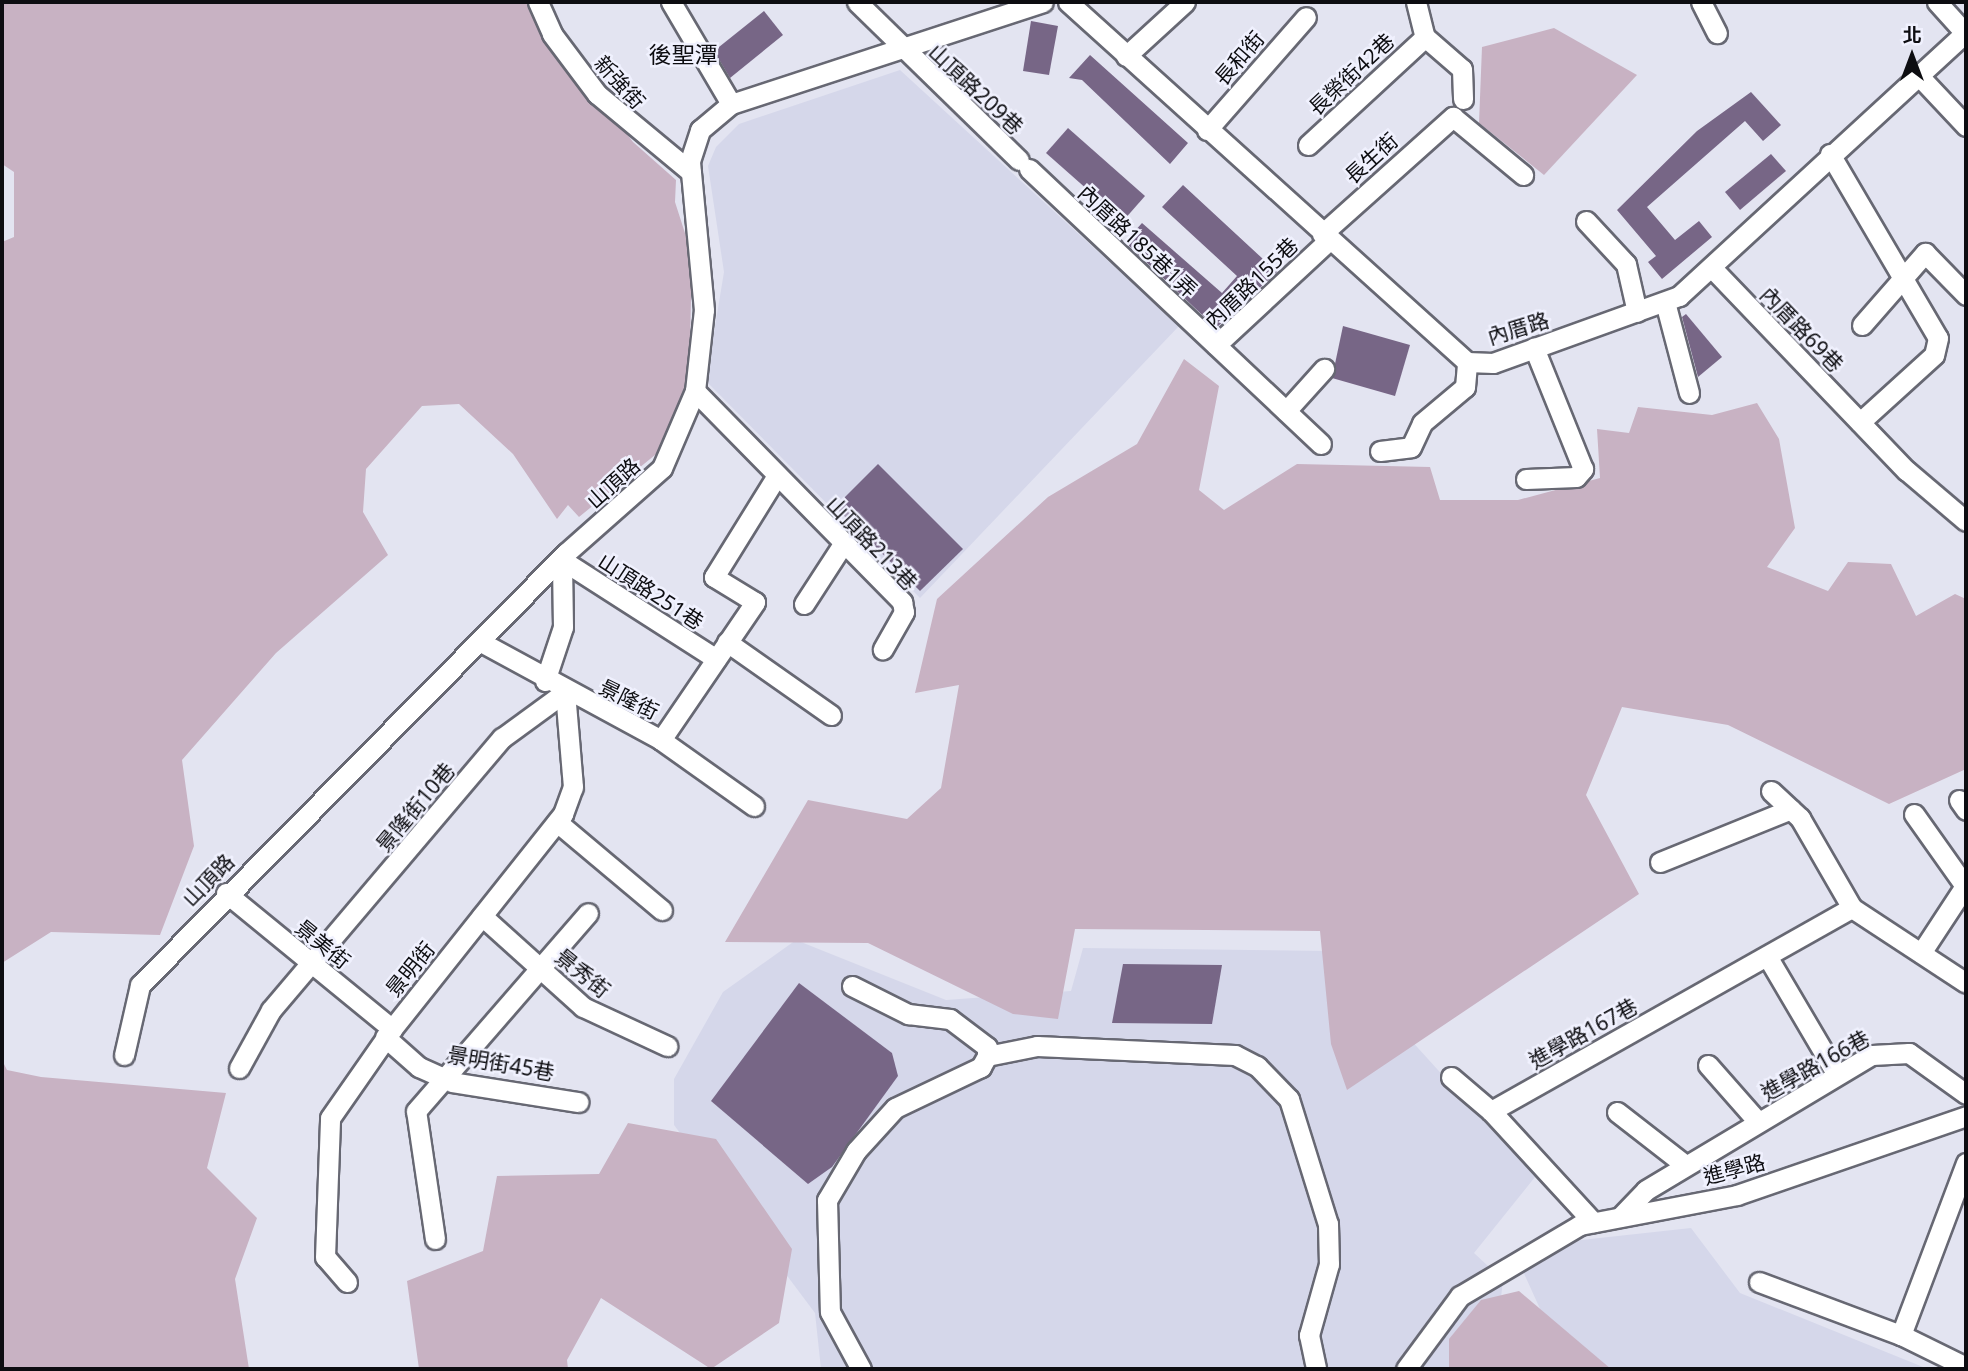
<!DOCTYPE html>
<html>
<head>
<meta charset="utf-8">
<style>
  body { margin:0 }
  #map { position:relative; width:1968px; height:1371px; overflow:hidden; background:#e3e4f1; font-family:"Noto Sans","Noto Sans TC",sans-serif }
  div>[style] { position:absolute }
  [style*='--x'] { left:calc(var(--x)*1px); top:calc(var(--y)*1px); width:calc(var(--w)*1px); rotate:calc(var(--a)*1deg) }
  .built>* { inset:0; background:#d5d7ea }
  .green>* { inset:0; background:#c8b2c3 }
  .building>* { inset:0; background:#776686 }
  .roads { filter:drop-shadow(2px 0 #676873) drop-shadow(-2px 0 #676873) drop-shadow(0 2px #676873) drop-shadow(0 -2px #676873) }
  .minor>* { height:19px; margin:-9.5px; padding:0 9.5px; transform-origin:9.5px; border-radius:9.5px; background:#fff }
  span { translate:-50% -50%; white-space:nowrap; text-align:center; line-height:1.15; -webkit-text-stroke:5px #f0f1fe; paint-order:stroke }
  .street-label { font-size:21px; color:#0d0d11 }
  .neighbourhood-label { font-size:23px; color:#0d0d11 }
  .frame { position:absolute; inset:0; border:4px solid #0d0d11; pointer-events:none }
  .north { position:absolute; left:1877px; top:21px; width:70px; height:70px; -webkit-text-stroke:5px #f0f1fe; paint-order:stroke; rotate:0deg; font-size:19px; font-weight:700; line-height:28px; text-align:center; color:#0d0d11 }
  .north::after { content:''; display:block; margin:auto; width:24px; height:32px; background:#0d0d11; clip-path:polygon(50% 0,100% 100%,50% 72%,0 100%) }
</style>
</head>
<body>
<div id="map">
  <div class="built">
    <i style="clip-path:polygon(900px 70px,1179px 326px,920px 598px,706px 381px,724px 272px,708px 166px,716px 147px,739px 124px)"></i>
    <i style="clip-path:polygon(796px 940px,946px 1000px,1071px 991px,1083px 948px,1330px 951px,1535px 1177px,1474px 1253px,1503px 1280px,1493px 1369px,821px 1369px,815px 1313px,674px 1125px,674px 1079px,723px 992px)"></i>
    <i style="clip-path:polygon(1691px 1228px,1740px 1293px,1928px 1369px,1585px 1369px,1551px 1333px,1522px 1269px,1572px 1241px)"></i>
  </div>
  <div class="green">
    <i style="clip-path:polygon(2px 2px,535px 2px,532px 8px,633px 142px,676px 180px,675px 202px,692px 255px,689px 387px,666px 446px,579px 517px,568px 505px,557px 519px,513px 454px,459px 404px,422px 406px,366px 469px,363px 512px,388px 555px,276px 653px,182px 760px,194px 846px,160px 935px,51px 932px,2px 963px,2px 242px,14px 237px,14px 172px,2px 164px)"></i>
    <i style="clip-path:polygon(1554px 28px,1637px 75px,1544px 175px,1479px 123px,1482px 47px)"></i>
    <i style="clip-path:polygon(1184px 359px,1219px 386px,1199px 490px,1224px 510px,1297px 464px,1430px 467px,1440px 500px,1518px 500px,1600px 478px,1597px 429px,1629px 433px,1638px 407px,1712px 415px,1757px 403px,1779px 439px,1795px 528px,1767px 567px,1828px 591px,1848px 562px,1891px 564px,1916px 616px,1955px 594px,1966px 599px,1966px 769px,1889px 804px,1728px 725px,1622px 707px,1586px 795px,1639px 894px,1347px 1090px,1331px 1044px,1320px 931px,1075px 929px,1058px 1019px,1013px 1014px,868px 943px,725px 942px,808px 800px,907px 819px,941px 788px,959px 685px,915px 693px,937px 599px,1048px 497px,1137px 444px)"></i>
    <i style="clip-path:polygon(2px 1060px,7px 1070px,41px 1077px,226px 1093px,207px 1168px,257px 1218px,235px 1279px,249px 1369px,2px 1369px)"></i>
    <i style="clip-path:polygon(628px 1123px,716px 1139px,792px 1249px,779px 1323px,711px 1369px,601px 1298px,567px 1360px,568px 1369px,419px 1369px,407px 1281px,483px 1251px,497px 1176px,599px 1174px)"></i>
    <i style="clip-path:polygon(1519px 1291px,1611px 1369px,1449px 1369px,1449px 1339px,1481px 1300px)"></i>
  </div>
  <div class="building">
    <i style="clip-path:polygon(764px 11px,783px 35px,730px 78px,714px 51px)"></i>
    <i style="clip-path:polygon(1031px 21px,1058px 26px,1049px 75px,1023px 71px)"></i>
    <i style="clip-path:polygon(1090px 55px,1188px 143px,1170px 164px,1082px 80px,1069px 78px)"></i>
    <i style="clip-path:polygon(1751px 92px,1781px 125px,1763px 141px,1745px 121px,1647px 207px,1675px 240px,1699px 221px,1712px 237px,1662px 279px,1648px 262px,1656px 256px,1617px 210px,1697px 131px)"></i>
    <i style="clip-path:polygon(1068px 128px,1145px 196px,1123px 221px,1046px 153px)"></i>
    <i style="clip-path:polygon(1771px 154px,1786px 171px,1740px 210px,1725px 192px)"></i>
    <i style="clip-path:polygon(1183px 185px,1277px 272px,1216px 328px,1125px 242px,1142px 223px,1222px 293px,1237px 276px,1162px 207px)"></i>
    <i style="clip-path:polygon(1686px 314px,1722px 357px,1698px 377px,1682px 317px)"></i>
    <i style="clip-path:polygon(1343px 326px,1410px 345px,1395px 396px,1332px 378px)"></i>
    <i style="clip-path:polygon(878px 464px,963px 549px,920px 591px,835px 507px)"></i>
    <i style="clip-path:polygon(1123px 964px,1222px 965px,1212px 1024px,1112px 1023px)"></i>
    <i style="clip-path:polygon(799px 983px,892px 1053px,898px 1076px,832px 1167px,808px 1184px,711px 1101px)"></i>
  </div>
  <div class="roads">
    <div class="minor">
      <i style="--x:538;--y:2;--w:35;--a:66"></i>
      <i style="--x:552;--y:34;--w:75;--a:53.1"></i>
      <i style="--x:597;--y:94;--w:122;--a:39.7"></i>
      <i style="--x:671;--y:2;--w:118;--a:59.5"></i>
      <i style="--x:857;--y:2;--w:226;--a:44.3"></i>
      <i style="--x:1068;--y:2;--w:537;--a:42.06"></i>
      <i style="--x:1467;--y:362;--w:26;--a:2"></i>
      <i style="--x:1493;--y:363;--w:198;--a:-19.8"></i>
      <i style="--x:1679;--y:296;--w:390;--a:-42.6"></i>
      <i style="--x:1416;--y:2;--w:36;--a:76"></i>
      <i style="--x:1425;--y:37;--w:49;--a:40.9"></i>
      <i style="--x:1462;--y:69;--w:30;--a:88"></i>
      <i style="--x:1701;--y:2;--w:35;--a:63"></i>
      <i style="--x:1937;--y:2;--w:42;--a:47.9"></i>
      <i style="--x:1126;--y:56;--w:80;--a:-42.5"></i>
      <i style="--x:1919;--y:76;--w:69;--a:46.8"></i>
      <i style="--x:1207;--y:130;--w:150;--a:-48.8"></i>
      <i style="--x:1308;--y:145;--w:159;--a:-42.7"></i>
      <i style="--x:1830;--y:154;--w:213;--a:59.6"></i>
      <i style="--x:1938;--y:338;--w:17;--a:103"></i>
      <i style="--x:1934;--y:355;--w:100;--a:137.8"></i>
      <i style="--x:1029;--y:169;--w:401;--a:43.3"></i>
      <i style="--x:1586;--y:221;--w:59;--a:47.1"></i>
      <i style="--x:1626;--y:264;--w:49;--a:77.1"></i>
      <i style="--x:1322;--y:234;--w:176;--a:-41.8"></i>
      <i style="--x:1453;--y:117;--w:91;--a:39.6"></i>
      <i style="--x:1712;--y:268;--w:281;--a:46.2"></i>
      <i style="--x:1907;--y:471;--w:77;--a:40.3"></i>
      <i style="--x:1665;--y:302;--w:94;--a:75.2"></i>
      <i style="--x:1862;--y:325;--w:96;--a:-48.8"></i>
      <i style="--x:1925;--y:253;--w:59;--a:45.7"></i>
      <i style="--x:1216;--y:345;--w:154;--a:-42.9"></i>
      <i style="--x:695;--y:391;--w:296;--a:45.5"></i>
      <i style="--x:902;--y:602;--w:10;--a:79"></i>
      <i style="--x:904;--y:612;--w:43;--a:119.6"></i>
      <i style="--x:1286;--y:411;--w:57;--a:-47.9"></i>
      <i style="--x:1380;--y:451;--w:31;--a:-7"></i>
      <i style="--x:1411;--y:447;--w:26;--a:-65"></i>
      <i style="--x:1422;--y:423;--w:56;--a:-39.9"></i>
      <i style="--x:1465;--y:387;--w:25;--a:-85"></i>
      <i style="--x:1526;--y:479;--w:50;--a:-2.3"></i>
      <i style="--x:1576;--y:477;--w:11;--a:-49"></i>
      <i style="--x:1583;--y:469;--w:131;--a:-112"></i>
      <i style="--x:562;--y:560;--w:183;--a:32.7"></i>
      <i style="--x:804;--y:604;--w:72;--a:-57"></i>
      <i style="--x:479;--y:641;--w:207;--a:28.5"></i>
      <i style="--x:661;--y:740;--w:114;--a:35.4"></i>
      <i style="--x:727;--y:642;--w:127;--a:35.1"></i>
      <i style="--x:545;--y:681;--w:57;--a:-71.6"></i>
      <i style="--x:563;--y:627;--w:67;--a:-90.9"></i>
      <i style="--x:661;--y:740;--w:167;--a:-55.7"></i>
      <i style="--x:755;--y:602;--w:48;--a:-148.6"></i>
      <i style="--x:714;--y:577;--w:118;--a:-58.2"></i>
      <i style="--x:1771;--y:791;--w:40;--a:43"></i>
      <i style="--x:1800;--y:818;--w:104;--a:60"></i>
      <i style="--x:1852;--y:908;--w:136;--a:33.3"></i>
      <i style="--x:1959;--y:800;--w:12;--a:55"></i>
      <i style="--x:1914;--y:814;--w:88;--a:54.7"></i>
      <i style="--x:1965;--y:886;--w:80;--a:123.3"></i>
      <i style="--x:557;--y:822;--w:137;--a:40"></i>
      <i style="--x:1660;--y:862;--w:141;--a:-22"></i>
      <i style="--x:226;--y:893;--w:215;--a:39.3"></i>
      <i style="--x:482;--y:916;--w:136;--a:42"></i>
      <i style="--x:583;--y:1007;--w:93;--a:24.9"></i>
      <i style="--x:1767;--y:956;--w:138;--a:59.5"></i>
      <i style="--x:852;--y:986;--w:63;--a:26.6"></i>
      <i style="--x:908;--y:1014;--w:42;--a:6.8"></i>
      <i style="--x:950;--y:1019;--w:46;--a:37.1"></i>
      <i style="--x:987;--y:1047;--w:9;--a:90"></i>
      <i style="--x:987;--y:1056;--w:13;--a:119"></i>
      <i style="--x:981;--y:1067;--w:95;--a:154.5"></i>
      <i style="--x:895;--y:1108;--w:58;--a:132.2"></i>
      <i style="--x:856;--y:1151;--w:57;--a:120.6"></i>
      <i style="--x:827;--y:1200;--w:112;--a:88.5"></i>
      <i style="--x:830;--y:1312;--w:65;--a:61.5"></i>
      <i style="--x:385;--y:1037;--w:45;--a:41.4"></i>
      <i style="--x:419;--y:1067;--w:36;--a:24"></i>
      <i style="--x:452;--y:1082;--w:128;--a:9"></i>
      <i style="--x:124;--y:1055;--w:72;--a:-77.1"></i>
      <i style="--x:140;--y:985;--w:607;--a:-45.4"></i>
      <i style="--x:566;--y:553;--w:128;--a:-41.5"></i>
      <i style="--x:662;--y:468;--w:84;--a:-66.8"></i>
      <i style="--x:695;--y:391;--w:81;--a:-83.7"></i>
      <i style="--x:704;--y:310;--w:150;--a:-95.4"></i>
      <i style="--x:690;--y:161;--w:33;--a:-72"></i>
      <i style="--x:700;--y:130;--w:40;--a:-40"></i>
      <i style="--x:731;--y:104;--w:328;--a:-18.1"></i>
      <i style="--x:987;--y:1056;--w:51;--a:-11.3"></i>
      <i style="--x:1037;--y:1046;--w:198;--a:2.6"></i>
      <i style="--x:1235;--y:1055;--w:25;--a:27"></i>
      <i style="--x:1257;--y:1066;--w:46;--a:45.9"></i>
      <i style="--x:1289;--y:1099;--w:131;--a:72.7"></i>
      <i style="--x:1328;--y:1224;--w:40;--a:88.6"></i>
      <i style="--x:1329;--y:1264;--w:74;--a:105.7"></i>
      <i style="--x:1309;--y:1335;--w:35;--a:78"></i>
      <i style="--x:1708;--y:1065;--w:76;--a:48.7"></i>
      <i style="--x:239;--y:1068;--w:66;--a:-61.1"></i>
      <i style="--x:271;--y:1010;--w:357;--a:-49.7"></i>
      <i style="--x:502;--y:738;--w:78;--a:-36.1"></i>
      <i style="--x:1451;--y:1077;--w:52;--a:40.4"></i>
      <i style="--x:1491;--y:1111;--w:151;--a:47.4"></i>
      <i style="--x:1491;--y:1111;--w:414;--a:-29.4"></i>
      <i style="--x:1617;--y:1112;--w:86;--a:37.9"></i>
      <i style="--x:1966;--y:1163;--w:184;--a:110.7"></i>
      <i style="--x:1901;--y:1335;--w:72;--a:26.2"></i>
      <i style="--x:1620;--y:1217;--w:37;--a:-46"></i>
      <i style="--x:1646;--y:1190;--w:263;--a:-30.9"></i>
      <i style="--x:1872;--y:1055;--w:37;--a:-3"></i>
      <i style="--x:1909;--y:1053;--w:70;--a:35.7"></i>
      <i style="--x:435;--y:1239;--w:129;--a:-98.4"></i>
      <i style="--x:416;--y:1111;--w:262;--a:-49"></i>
      <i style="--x:347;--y:1282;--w:33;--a:-131"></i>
      <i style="--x:325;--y:1257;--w:139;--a:-87.9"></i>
      <i style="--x:330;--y:1118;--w:108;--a:-55.1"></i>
      <i style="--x:392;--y:1029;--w:275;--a:-51.5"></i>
      <i style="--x:563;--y:814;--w:29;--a:-70"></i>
      <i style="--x:573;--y:787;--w:95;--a:-94.8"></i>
      <i style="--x:1759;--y:1282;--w:152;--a:20.5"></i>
      <i style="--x:1406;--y:1369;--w:91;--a:-53.5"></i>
      <i style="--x:1460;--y:1296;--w:139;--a:-30.6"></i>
      <i style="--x:1580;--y:1225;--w:160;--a:-10.8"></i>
      <i style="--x:1737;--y:1195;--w:242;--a:-19"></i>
    </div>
  </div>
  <div class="street-label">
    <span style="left:1239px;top:58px;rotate:-49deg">長和街</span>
    <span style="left:1351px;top:74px;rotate:-43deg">長榮街42巷</span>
    <span style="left:620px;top:82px;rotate:48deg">新強街</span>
    <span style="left:976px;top:89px;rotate:43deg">山頂路209巷</span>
    <span style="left:1371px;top:158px;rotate:-42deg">長生街</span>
    <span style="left:1138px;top:241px;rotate:43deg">內厝路185巷1弄</span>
    <span style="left:1251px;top:283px;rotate:-44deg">內厝路155巷</span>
    <span style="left:1518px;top:328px;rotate:-17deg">內厝路</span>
    <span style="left:1802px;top:329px;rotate:46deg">內厝路69巷</span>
    <span style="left:613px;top:483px;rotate:-42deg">山頂路</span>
    <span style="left:872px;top:543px;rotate:46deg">山頂路213巷</span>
    <span style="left:651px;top:591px;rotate:33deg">山頂路251巷</span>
    <span style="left:629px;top:699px;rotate:26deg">景隆街</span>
    <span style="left:415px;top:807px;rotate:-50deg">景隆街10巷</span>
    <span style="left:208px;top:880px;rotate:-46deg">山頂路</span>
    <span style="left:323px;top:944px;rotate:39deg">景美街</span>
    <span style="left:410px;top:969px;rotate:-51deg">景明街</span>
    <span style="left:583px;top:973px;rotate:39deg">景秀街</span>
    <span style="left:1583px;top:1033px;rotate:-29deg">進學路167巷</span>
    <span style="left:501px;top:1063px;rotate:10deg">景明街45巷</span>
    <span style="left:1815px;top:1065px;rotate:-29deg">進學路166巷</span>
    <span style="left:1734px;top:1169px;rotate:-15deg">進學路</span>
  </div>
  <div class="neighbourhood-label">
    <span style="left:683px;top:54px">後聖潭</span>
  </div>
  <div class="frame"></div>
  <div class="north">北</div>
</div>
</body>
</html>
